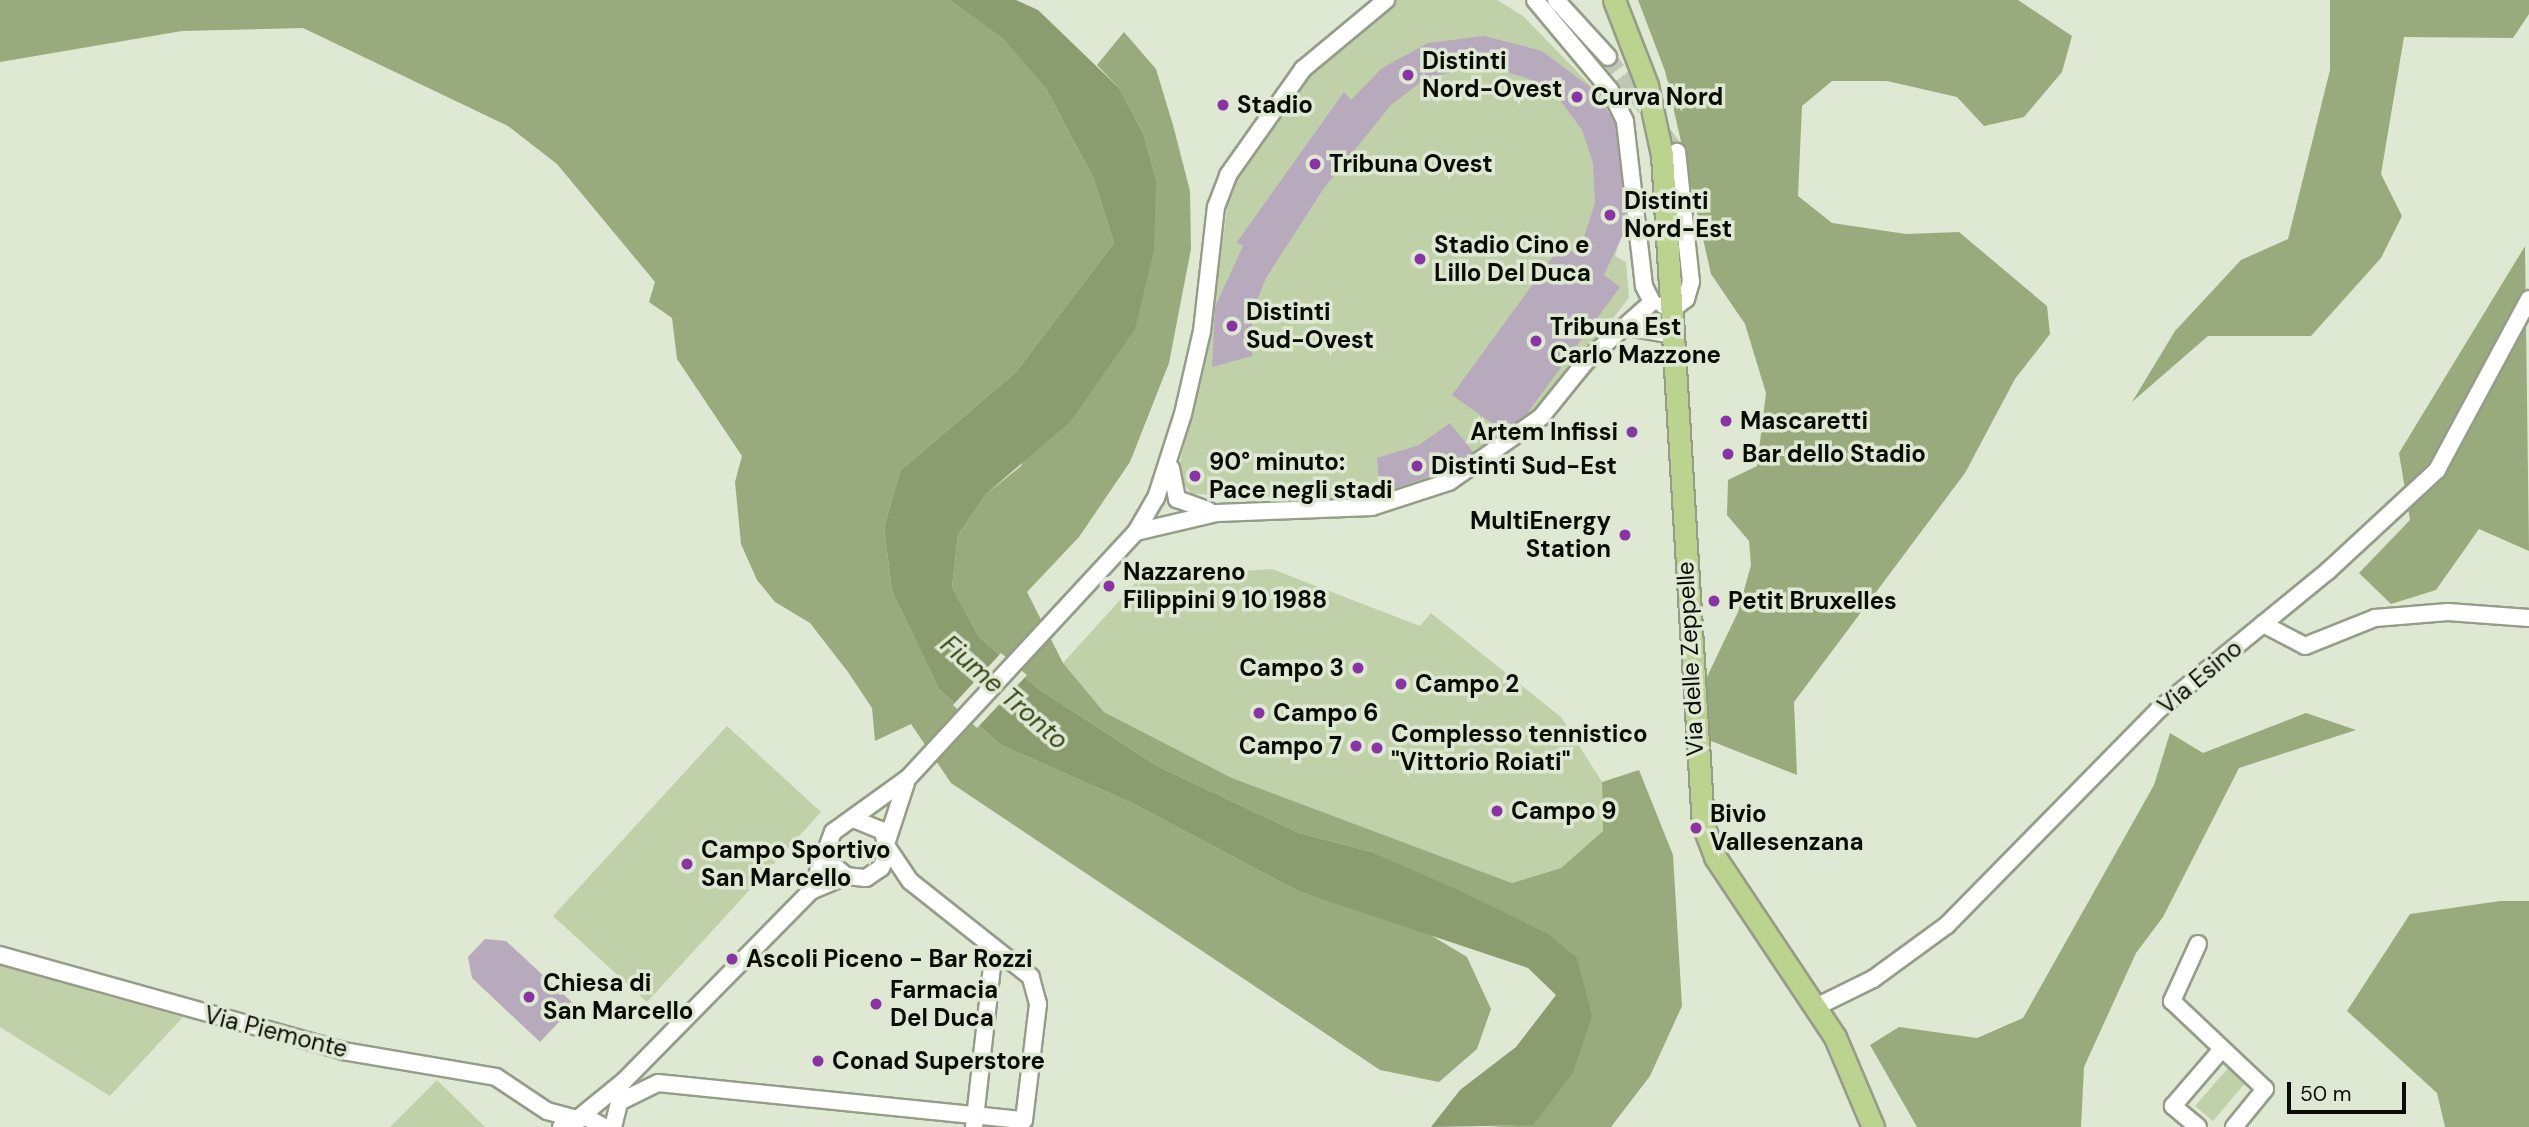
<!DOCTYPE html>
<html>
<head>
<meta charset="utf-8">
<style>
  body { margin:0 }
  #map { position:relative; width:2529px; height:1127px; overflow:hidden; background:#dfe8d3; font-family:"DM Sans",sans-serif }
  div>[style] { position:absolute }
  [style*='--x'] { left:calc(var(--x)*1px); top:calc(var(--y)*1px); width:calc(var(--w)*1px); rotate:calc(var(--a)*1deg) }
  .green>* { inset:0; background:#c0d0a9 }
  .forest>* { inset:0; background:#99ab7d }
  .water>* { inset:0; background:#8b9c6f }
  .pier>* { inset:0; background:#dfe8d3 }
  .building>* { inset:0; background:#b7aabc }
  .minor-tunnel>* { height:16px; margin-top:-8px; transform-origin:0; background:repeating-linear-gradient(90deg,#bfc7b4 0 16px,transparent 0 24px) }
  .roads { filter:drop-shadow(2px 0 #959d89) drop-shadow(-2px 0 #959d89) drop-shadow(0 2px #959d89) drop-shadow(0 -2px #959d89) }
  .minor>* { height:16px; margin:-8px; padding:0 8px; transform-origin:8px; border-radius:8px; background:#fff }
  .major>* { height:21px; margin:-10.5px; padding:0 10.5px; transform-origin:10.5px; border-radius:10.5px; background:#bcd390 }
  .dots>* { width:19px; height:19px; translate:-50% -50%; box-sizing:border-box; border:4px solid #dfe8d3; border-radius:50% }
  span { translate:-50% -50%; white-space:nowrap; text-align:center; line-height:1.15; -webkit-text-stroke:7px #dfe8d3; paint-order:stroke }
  .poi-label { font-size:24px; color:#0a0d06; font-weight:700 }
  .left { translate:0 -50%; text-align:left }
  .right { translate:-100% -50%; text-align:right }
  .street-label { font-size:24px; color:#0a0d06 }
  .water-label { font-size:26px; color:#354512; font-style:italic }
  .scale { position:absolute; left:2287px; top:1082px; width:119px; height:32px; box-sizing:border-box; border:4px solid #0a0d06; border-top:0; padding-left:9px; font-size:21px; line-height:24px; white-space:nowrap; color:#0a0d06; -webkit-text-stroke:5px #dfe8d3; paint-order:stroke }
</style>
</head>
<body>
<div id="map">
  <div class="green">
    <i style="clip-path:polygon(1394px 0,1497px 0,1523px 16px,1598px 93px,1628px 157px,1631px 202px,1615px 256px,1626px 262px,1629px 298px,1606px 327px,1613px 350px,1544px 423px,1451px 486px,1280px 516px,1278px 497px,1192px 494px,1177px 477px,1210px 328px,1231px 182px,1302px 81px)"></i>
    <i style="clip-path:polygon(1272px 569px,1420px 626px,1431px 613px,1561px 717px,1602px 782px,1603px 831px,1561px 868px,1512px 883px,1232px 778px,1104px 712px,1063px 663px,1140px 578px)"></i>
    <i style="clip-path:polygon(727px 726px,821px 812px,647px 1002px,553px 916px)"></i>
    <i style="clip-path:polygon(0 962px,93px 992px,183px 1017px,110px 1096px,0 1027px)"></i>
    <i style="clip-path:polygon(2229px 1067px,2246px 1082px,2213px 1121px,2195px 1106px)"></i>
    <i style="clip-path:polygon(437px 1080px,485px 1127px,390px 1127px)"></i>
  </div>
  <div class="forest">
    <i style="clip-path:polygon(0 0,950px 0,1005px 39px,1046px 89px,1093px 177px,1114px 243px,1016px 372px,900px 471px,884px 528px,892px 591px,939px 689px,1001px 745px,1134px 804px,1298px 891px,1424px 931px,1467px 957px,1491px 1009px,1477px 1049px,1439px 1082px,1380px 1070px,951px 783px,911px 724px,875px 741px,872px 708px,848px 672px,810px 623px,775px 602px,757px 580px,741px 544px,735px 482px,742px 456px,677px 359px,672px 318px,649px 302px,655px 282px,557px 164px,508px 126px,303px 28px,182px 31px,0 62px)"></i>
    <i style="clip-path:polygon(1638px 0,2018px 0,2072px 36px,2062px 72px,2024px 117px,1984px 126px,1957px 97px,1887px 81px,1832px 81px,1802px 106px,1798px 196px,1832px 223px,1906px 234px,1959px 232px,2047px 306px,2050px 334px,2015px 379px,1965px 473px,1794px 702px,1797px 775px,1706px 739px,1705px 681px,1738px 612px,1751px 565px,1749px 541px,1727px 515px,1728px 480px,1757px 466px,1766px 393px,1745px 324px,1711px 274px,1665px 71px)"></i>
    <i style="clip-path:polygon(2330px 0,2529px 0,2529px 14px,2513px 38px,2404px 37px,2381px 174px,2402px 216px,2381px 258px,2311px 336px,2208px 336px,2132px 402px,2175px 331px,2241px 260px,2288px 239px,2330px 70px)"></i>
    <i style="clip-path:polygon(1124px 32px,1156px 69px,1173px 125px,1190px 191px,1191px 249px,1169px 363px,1130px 462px,1079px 537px,1027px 592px,1063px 663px,1104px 712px,1232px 778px,1512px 883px,1561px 868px,1603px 831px,1602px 782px,1639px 770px,1673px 855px,1682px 1006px,1650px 1076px,1611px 1127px,1488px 1127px,1533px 1124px,1572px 1075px,1547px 933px,1372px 852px,1299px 833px,1157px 766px,1037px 688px,979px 637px,952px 587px,958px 535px,986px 494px,1021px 466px,1156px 180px,1144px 135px,1119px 88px,1097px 65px)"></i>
    <i style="clip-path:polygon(2525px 246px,2529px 551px,2479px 529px,2436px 590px,2391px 604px,2359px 573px,2410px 520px,2399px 453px)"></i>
    <i style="clip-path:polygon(2306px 713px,2356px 730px,2239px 768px,2163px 917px,2136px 953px,2084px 1067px,2081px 1127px,1917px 1127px,1870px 1045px,1899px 1027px,1977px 1038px,2023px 1018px,2154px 785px,2170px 733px,2203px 753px)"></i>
    <i style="clip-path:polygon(2500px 901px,2529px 901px,2529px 1127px,2445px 1127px,2437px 1093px,2347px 1011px,2410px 914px)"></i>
  </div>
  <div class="water">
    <i style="clip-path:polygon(950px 0,1016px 0,1038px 10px,1119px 88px,1144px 135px,1156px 180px,1154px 250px,1135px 329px,1070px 422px,986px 494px,958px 535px,952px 587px,979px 637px,1037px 688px,1157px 766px,1299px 833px,1372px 852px,1458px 890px,1547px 933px,1577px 958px,1592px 1016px,1572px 1075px,1533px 1125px,1431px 1127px,1460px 1090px,1516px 1047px,1556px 995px,1528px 968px,1298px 891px,1134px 804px,1001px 745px,939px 689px,892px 591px,884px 528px,900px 471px,1016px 372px,1114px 243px,1093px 177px,1046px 89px,1004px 39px)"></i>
  </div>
  <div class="pier">
    <i style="clip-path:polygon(1001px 653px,1027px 675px,977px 728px,953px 705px)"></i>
  </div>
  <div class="building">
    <i style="clip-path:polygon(1484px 36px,1542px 51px,1598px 93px,1615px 124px,1627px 226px,1604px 275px,1620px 287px,1526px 415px,1503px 431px,1452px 395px,1562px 244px,1578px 256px,1595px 203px,1593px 163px,1582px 130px,1560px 100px,1529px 79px,1493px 68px,1461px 68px,1421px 82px,1391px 105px,1324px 188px,1266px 278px,1252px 313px,1252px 356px,1212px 367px,1215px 307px,1243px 246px,1237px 242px,1344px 92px,1351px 100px,1382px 68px,1428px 43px)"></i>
    <i style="clip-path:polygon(1450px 423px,1473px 452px,1444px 472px,1380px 493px,1377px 458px,1419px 445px)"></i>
    <i style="clip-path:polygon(485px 939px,506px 941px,575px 1005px,540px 1042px,472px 978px,468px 957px)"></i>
  </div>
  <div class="minor-tunnel">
    <i style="--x:1608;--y:57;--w:117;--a:54"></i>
  </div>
  <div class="roads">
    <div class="minor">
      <i style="--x:1556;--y:0;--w:77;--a:47.6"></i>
      <i style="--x:1663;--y:305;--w:11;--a:15"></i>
      <i style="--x:1674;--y:308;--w:15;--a:-37"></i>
      <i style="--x:1686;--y:299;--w:18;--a:-74"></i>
      <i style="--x:1691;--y:282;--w:131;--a:-96.1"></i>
      <i style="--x:1628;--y:327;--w:47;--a:9.9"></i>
      <i style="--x:1171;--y:468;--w:32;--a:79"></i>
      <i style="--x:1177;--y:499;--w:33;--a:20"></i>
      <i style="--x:1136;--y:532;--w:83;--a:-13.2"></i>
      <i style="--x:1217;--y:513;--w:155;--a:-2.2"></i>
      <i style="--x:1372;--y:507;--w:81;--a:-18"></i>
      <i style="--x:1449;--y:482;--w:113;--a:-35.2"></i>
      <i style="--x:1541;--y:417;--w:73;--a:-51.1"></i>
      <i style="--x:1587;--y:360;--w:87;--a:-41.7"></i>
      <i style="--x:1652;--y:302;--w:18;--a:-117"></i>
      <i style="--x:1644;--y:286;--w:166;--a:-96.6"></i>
      <i style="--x:1625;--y:121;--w:34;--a:-116"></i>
      <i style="--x:1610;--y:90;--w:117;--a:-129.8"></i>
      <i style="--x:2263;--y:624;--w:47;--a:27.6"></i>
      <i style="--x:2305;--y:646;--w:75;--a:-21.8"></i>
      <i style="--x:2375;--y:618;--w:73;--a:-4.7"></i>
      <i style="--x:2448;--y:612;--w:81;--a:4.2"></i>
      <i style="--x:887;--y:841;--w:61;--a:-71.9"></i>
      <i style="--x:828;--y:849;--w:17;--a:73"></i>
      <i style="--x:833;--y:865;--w:17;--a:40"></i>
      <i style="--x:846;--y:876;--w:20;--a:6"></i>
      <i style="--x:866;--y:878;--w:18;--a:-34"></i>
      <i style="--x:881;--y:868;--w:17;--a:-65"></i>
      <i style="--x:888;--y:853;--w:23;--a:-103"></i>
      <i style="--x:883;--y:831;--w:31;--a:-158"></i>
      <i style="--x:811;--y:891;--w:63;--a:-69.6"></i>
      <i style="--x:833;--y:832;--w:92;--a:-35.8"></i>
      <i style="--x:908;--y:778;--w:335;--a:-47.2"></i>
      <i style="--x:1136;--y:532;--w:39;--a:-60"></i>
      <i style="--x:1156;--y:498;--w:88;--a:-72.2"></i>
      <i style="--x:1183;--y:414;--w:85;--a:-77.1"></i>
      <i style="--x:1202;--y:331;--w:125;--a:-83.6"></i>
      <i style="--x:1216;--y:207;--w:34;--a:-69"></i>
      <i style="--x:1228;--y:175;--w:130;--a:-54.7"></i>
      <i style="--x:1303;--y:69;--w:108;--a:-39.7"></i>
      <i style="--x:2198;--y:944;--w:63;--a:114.5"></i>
      <i style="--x:2172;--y:1001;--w:128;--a:43.4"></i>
      <i style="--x:2265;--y:1089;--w:49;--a:129.2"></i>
      <i style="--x:0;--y:955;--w:356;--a:15.6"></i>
      <i style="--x:343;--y:1051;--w:155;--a:9.6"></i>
      <i style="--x:496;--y:1077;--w:61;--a:33.7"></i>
      <i style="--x:547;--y:1111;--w:28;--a:15"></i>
      <i style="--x:1816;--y:1007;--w:64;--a:-26.2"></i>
      <i style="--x:1873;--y:979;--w:92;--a:-36.1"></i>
      <i style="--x:1947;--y:925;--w:301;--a:-45.5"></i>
      <i style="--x:2158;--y:710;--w:220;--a:-39.3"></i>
      <i style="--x:2328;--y:571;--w:149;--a:-42.8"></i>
      <i style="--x:2437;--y:470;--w:194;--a:-61.7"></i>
      <i style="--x:619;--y:1102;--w:43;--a:-26"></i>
      <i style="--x:658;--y:1083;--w:368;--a:5.8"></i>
      <i style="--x:1024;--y:1120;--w:117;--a:-83.1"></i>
      <i style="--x:1038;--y:1004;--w:28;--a:-105"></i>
      <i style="--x:1031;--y:977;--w:154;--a:-141.6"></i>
      <i style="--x:910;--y:881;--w:40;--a:-124"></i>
      <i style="--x:580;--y:1117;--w:57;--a:-39.3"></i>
      <i style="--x:624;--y:1081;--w:267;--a:-45.5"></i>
      <i style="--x:811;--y:891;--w:38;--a:-23"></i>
      <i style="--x:561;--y:1127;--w:27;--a:-22"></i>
      <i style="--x:586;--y:1117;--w:21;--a:29"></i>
      <i style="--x:613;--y:1127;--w:36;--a:-76"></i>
      <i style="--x:974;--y:1127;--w:180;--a:-83.6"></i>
      <i style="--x:2198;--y:1127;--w:33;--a:-140"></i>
      <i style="--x:2173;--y:1106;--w:75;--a:-49.3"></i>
    </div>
    <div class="major">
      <i style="--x:1614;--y:0;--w:91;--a:68.8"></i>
      <i style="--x:1647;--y:85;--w:72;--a:77.9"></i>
      <i style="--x:1662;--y:155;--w:671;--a:86.5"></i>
      <i style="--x:1703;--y:825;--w:34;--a:69"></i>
      <i style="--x:1715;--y:857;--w:216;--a:56.3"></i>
      <i style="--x:1835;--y:1037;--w:98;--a:67.1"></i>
    </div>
  </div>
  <div class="dots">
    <i style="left:1408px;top:75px;background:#8834a3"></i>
    <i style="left:1577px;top:97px;background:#8834a3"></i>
    <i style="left:1223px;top:105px;background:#8834a3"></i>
    <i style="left:1315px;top:164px;background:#8834a3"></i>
    <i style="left:1610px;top:215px;background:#8834a3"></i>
    <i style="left:1420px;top:259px;background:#8834a3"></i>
    <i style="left:1232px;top:326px;background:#8834a3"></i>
    <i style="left:1536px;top:341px;background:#8834a3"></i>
    <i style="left:1726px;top:421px;background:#8834a3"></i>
    <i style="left:1632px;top:432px;background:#8834a3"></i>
    <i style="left:1728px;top:454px;background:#8834a3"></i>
    <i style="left:1417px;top:466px;background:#8834a3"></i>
    <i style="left:1195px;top:476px;background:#8834a3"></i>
    <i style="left:1625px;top:535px;background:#8834a3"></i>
    <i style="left:1109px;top:586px;background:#8834a3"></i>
    <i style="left:1714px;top:601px;background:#8834a3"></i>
    <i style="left:1358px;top:668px;background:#8834a3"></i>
    <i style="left:1401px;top:684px;background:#8834a3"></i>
    <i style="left:1259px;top:713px;background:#8834a3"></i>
    <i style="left:1356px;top:746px;background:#8834a3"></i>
    <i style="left:1377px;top:748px;background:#8834a3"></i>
    <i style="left:1497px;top:811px;background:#8834a3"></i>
    <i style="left:1696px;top:828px;background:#8834a3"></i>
    <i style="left:687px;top:864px;background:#8834a3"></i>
    <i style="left:732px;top:959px;background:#8834a3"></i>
    <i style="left:529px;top:997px;background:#8834a3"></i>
    <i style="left:876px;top:1004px;background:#8834a3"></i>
    <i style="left:818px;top:1061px;background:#8834a3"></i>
  </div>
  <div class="poi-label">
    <span class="left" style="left:1422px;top:75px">Distinti<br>Nord-Ovest</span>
    <span class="left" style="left:1591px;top:97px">Curva Nord</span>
    <span class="left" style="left:1237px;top:105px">Stadio</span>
    <span class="left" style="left:1329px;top:164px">Tribuna Ovest</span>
    <span class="left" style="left:1624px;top:215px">Distinti<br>Nord-Est</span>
    <span class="left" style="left:1434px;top:259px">Stadio Cino e<br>Lillo Del Duca</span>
    <span class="left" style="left:1246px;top:326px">Distinti<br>Sud-Ovest</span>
    <span class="left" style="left:1550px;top:341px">Tribuna Est<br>Carlo Mazzone</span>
    <span class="left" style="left:1740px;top:421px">Mascaretti</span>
    <span class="right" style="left:1618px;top:432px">Artem Infissi</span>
    <span class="left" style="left:1742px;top:454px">Bar dello Stadio</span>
    <span class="left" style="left:1209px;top:476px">90° minuto:<br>Pace negli stadi</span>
    <span class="left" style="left:1431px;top:466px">Distinti Sud-Est</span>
    <span class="right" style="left:1611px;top:535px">MultiEnergy<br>Station</span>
    <span class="left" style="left:1123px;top:586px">Nazzareno<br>Filippini 9 10 1988</span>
    <span class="left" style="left:1728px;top:601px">Petit Bruxelles</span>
    <span class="right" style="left:1344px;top:668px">Campo 3</span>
    <span class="left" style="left:1415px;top:684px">Campo 2</span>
    <span class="left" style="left:1273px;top:713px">Campo 6</span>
    <span class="left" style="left:1391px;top:748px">Complesso tennistico<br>"Vittorio Roiati"</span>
    <span class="right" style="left:1342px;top:746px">Campo 7</span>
    <span class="left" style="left:1511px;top:811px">Campo 9</span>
    <span class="left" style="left:1710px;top:828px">Bivio<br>Vallesenzana</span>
    <span class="left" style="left:701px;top:864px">Campo Sportivo<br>San Marcello</span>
    <span class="left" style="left:746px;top:959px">Ascoli Piceno - Bar Rozzi</span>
    <span class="left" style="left:543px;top:997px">Chiesa di<br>San Marcello</span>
    <span class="left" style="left:890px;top:1004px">Farmacia<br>Del Duca</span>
    <span class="left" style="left:832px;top:1061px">Conad Superstore</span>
  </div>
  <div class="street-label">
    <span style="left:1690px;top:659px;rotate:-93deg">Via delle Zeppelle</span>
    <span style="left:2200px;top:677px;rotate:-40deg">Via Esino</span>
    <span style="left:276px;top:1032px;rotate:14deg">Via Piemonte</span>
  </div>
  <div class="water-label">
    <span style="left:1004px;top:693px;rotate:41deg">Fiume Tronto</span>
  </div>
  <div class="scale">50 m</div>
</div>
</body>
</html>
